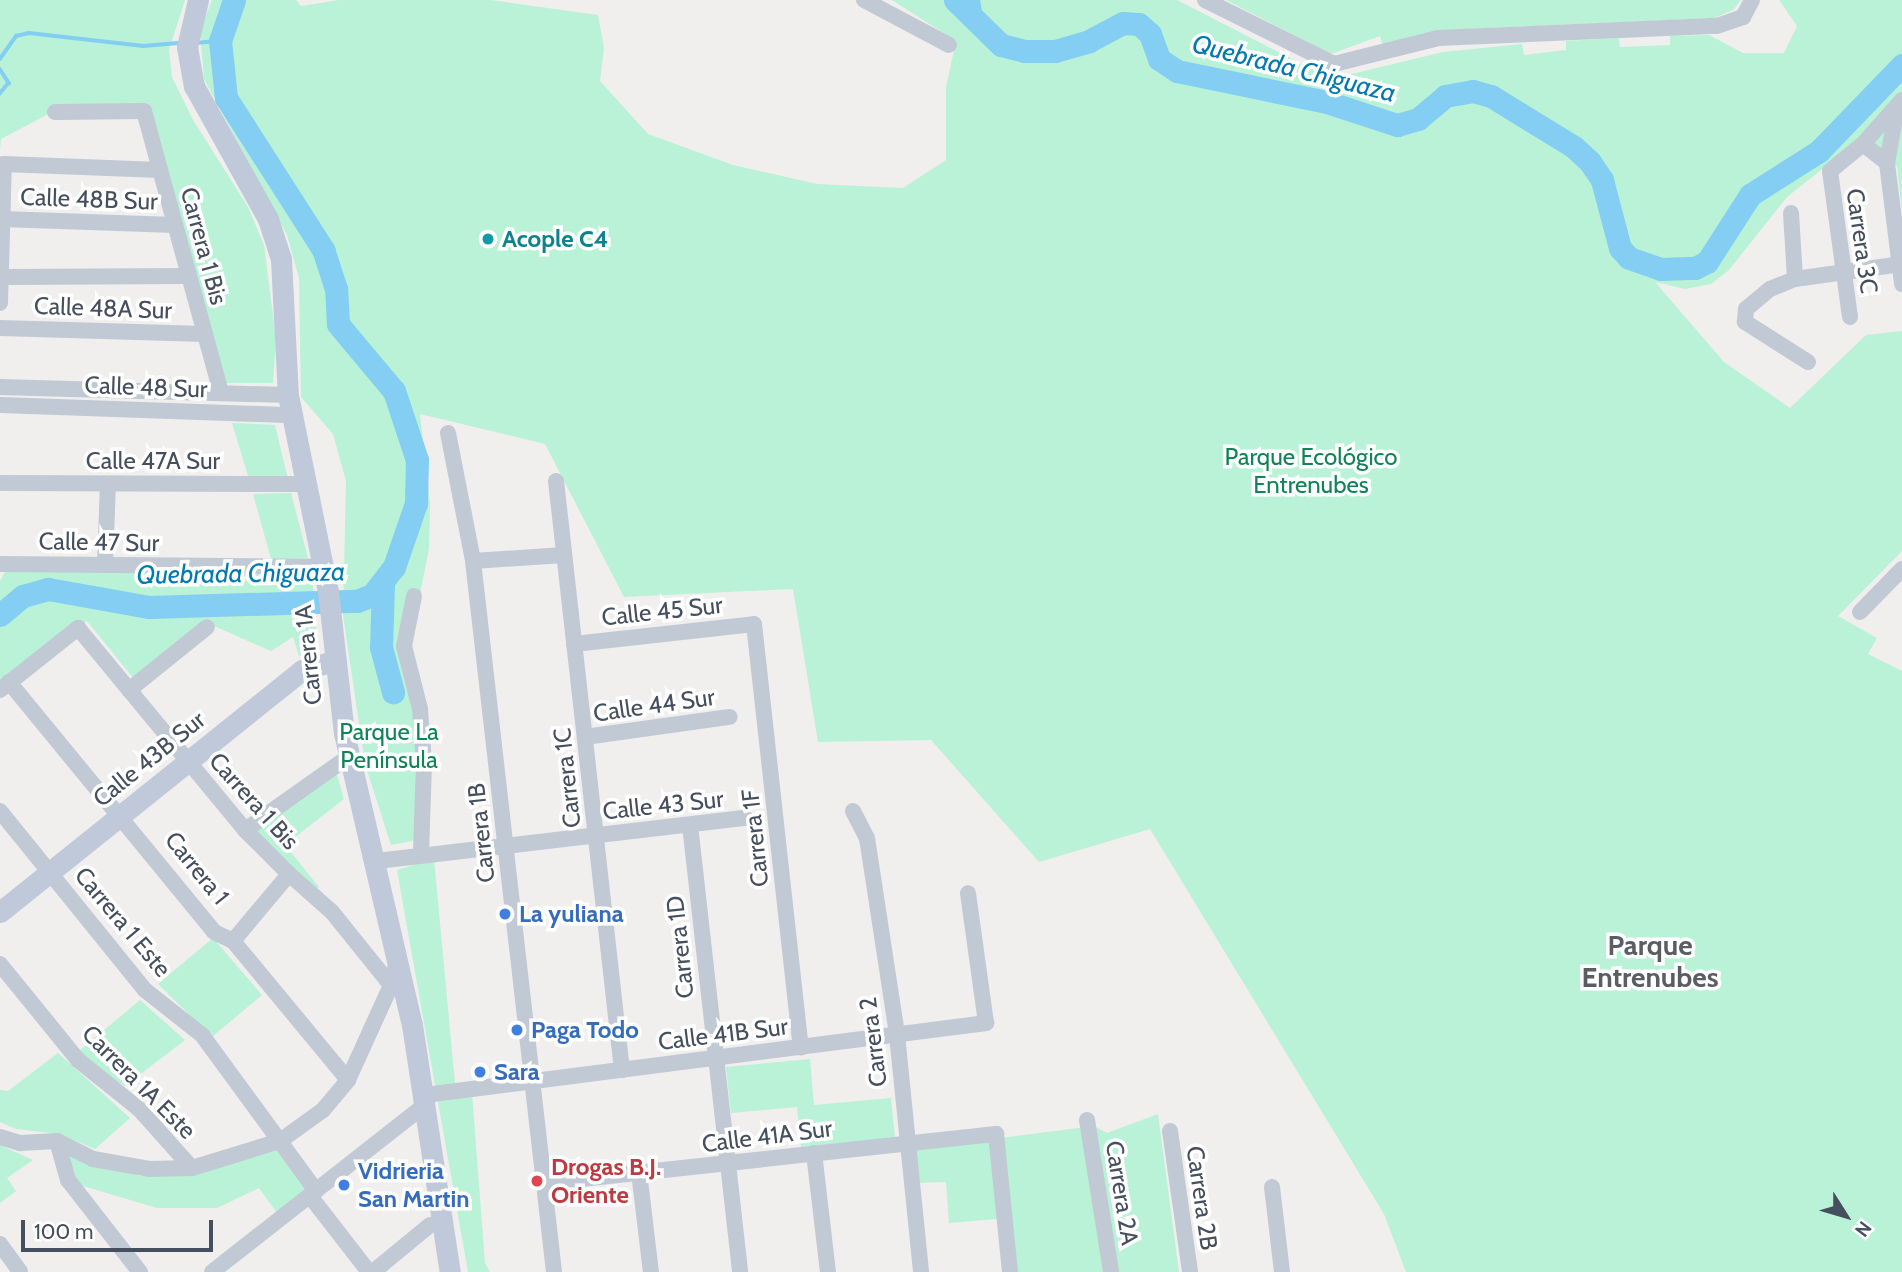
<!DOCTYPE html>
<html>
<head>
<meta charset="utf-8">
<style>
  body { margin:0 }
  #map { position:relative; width:1902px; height:1272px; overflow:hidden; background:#f1eeee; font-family:Cabin,sans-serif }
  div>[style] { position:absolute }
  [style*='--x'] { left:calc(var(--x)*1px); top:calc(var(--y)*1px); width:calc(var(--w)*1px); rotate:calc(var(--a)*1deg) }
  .green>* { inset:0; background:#b9f2d6 }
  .stream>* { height:3.5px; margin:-1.75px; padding:0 1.75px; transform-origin:1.75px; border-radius:1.75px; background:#83cef2 }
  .canal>* { height:14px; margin:-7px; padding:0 7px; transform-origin:7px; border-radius:7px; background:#83cef2 }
  .river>* { height:23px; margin:-11.5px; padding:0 11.5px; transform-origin:11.5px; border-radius:11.5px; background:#83cef2 }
  .street>* { height:16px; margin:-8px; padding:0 8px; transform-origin:8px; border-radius:8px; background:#c1c9d4 }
  .secondary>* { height:21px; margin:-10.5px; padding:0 10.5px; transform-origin:10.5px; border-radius:10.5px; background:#bfc9d9 }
  .dots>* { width:19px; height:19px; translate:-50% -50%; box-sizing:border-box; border:4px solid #fff; border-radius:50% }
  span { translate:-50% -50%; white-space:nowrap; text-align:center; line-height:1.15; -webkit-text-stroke:7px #fff; paint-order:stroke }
  .street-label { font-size:24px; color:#454f5d }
  .culture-label { font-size:24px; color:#0d838f; font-weight:700 }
  .left { translate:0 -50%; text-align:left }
  .park-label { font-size:24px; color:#118457 }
  .shop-label { font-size:24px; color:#366cbe; font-weight:700 }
  .health-label { font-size:24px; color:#be3a42; font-weight:700 }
  .water-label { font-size:26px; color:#0379b2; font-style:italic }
  .quarter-label { font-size:28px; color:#5a5d64; font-weight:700 }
  .north { position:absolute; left:1811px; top:1181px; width:70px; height:70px; -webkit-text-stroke:5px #fff; paint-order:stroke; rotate:127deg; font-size:19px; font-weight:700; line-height:28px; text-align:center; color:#454f5d }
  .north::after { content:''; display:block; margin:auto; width:24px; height:32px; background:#454f5d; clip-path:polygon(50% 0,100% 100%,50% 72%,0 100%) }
  .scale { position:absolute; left:21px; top:1220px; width:192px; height:32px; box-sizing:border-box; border:4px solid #454f5d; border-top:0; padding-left:9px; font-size:21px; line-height:24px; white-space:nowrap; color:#454f5d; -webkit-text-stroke:5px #fff; paint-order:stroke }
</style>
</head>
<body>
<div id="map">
  <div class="green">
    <i style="clip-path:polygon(0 0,185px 0,169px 50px,172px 77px,193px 120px,248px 207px,264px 245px,276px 339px,273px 383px,225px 383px,148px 103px,56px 110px,1px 139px,0 149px)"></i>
    <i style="clip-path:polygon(212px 0,296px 0,301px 6px,339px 0,491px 0,598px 15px,604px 48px,600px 81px,648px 134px,733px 165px,817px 184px,903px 188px,946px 160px,946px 87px,956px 41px,892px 0,1177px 0,1331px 79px,1443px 52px,1522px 44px,1524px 55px,1566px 50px,1566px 41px,1619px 38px,1620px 47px,1670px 45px,1670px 36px,1709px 35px,1743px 53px,1784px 53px,1797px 26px,1779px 0,1902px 0,1902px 212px,1897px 166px,1865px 135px,1787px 197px,1729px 270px,1711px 284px,1685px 289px,1655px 282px,1724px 362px,1790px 408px,1866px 335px,1902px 331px,1902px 551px,1838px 616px,1877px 638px,1868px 654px,1902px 671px,1902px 1272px,1406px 1272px,1384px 1214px,1150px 829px,1039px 862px,931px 740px,818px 742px,793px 589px,624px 597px,545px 444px,420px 414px,430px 504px,429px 549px,419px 599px,401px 647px,415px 728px,417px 840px,391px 845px,365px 764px,343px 615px,346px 481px,333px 434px,301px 397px,299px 278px,287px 235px,204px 79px,200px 31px)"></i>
    <i style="clip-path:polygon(1226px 0,1741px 0,1733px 10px,1714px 18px,1467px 29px,1383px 46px,1380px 36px,1331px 54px)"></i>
    <i style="clip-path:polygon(232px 423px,275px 425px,288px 479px,249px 479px)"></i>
    <i style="clip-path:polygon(291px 493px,308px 558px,271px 559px,253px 494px)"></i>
    <i style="clip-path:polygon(6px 570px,312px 576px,318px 647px,299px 656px,293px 637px,271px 651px,205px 622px,134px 679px,87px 621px,0 683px,0 581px)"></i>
    <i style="clip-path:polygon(336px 771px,344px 799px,285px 845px,319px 887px,314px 890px,256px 831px)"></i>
    <i style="clip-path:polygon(434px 859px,456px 1094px,472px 1093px,485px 1263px,490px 1272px,468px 1272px,397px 870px)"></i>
    <i style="clip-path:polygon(213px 938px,262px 995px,212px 1037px,158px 984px)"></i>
    <i style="clip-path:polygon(140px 1000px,185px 1040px,125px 1086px,98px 1072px,78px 1052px)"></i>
    <i style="clip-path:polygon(58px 1053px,130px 1118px,95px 1149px,59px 1134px,16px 1129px,0 1122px,0 1090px,8px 1091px)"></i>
    <i style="clip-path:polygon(810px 1059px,814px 1105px,891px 1098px,895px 1138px,801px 1147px,797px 1107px,731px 1113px,726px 1067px)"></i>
    <i style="clip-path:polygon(1158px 1114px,1179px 1272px,1015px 1272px,1009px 1218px,949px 1223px,946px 1182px,916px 1183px,916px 1149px,1094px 1126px,1107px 1133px)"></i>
    <i style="clip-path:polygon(0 1145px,33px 1160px,7px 1178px,16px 1191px,0 1203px)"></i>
    <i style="clip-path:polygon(280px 1149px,309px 1189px,277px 1213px,259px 1188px,217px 1208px,157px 1208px,73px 1183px,66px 1153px,140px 1176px,192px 1175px)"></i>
  </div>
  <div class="stream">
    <i style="--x:195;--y:43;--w:25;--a:-5"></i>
    <i style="--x:0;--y:59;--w:28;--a:-55"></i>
    <i style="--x:16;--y:36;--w:13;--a:-13"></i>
    <i style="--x:29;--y:33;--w:115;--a:6.5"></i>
    <i style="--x:143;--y:46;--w:38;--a:-5"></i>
    <i style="--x:0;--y:69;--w:17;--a:57"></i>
    <i style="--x:9;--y:83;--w:14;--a:129"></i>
  </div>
  <div class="canal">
    <i style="--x:973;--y:0;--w:24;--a:81"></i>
  </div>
  <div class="river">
    <i style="--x:955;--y:0;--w:64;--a:44.4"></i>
    <i style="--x:1001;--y:45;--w:25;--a:14"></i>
    <i style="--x:1025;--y:51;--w:30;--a:0"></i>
    <i style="--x:1055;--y:51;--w:35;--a:-16"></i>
    <i style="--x:1089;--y:41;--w:38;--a:-28"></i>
    <i style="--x:1123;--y:23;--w:16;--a:4"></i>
    <i style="--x:1139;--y:24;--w:15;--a:42"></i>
    <i style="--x:1150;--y:34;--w:27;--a:70"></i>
    <i style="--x:1159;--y:59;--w:22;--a:34"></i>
    <i style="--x:1177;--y:71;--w:153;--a:11.7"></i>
    <i style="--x:1327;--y:102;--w:74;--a:18.2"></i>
    <i style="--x:1397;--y:125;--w:22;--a:-16"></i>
    <i style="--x:1418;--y:119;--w:35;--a:-40"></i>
    <i style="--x:1445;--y:96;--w:28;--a:-10"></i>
    <i style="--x:1473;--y:91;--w:19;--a:16"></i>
    <i style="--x:1491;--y:96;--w:97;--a:31.6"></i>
    <i style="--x:1574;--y:147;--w:22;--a:43"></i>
    <i style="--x:1590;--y:162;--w:22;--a:56"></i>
    <i style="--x:1602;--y:180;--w:70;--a:75.2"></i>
    <i style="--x:1620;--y:248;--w:13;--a:48"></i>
    <i style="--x:1629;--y:258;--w:34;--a:19"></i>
    <i style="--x:1661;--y:269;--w:34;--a:-2"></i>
    <i style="--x:1695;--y:268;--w:13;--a:-27"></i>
    <i style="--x:1707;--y:262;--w:80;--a:-57.3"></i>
    <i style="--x:1750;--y:195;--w:82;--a:-32.5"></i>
    <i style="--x:1819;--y:151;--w:120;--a:-46"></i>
    <i style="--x:383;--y:585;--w:62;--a:91.8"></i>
    <i style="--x:381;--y:647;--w:47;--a:75.1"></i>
    <i style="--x:0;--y:615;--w:30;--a:-40"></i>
    <i style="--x:23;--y:596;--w:26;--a:-16"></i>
    <i style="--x:48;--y:589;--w:103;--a:10.1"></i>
    <i style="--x:149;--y:607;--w:208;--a:-1.7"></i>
    <i style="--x:357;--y:601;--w:16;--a:-22"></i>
    <i style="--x:372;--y:595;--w:36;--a:-52"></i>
    <i style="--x:394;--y:567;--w:68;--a:-71"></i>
    <i style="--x:416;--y:503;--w:43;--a:-88.7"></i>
    <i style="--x:417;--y:460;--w:73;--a:-108.4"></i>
    <i style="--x:394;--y:391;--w:87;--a:-129.9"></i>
    <i style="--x:338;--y:324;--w:35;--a:-93"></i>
    <i style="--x:336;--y:289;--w:40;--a:-108"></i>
    <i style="--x:324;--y:251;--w:182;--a:-122.6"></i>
    <i style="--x:226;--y:98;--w:57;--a:-96"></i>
    <i style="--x:220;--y:41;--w:43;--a:-71.1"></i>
  </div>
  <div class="street">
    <i style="--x:864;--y:0;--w:96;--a:27.9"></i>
    <i style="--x:1205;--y:0;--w:144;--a:26.4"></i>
    <i style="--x:1334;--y:64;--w:107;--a:-14"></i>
    <i style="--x:1438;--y:38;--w:279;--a:-2.5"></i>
    <i style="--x:1717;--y:26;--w:28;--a:-19"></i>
    <i style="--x:1743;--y:17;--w:19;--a:-62"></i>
    <i style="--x:55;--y:112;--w:89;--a:-0.6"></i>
    <i style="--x:144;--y:111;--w:292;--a:74.7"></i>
    <i style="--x:1863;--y:144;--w:31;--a:38"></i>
    <i style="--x:1887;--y:163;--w:122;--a:82.9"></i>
    <i style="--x:1887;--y:163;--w:58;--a:-80"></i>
    <i style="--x:1791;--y:213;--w:66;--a:86.5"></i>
    <i style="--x:2;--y:219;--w:173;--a:2"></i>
    <i style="--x:1;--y:277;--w:188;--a:-0.3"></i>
    <i style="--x:0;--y:303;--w:139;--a:-88.4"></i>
    <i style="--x:4;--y:164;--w:156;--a:2.2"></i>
    <i style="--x:1850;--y:317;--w:147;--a:-97.8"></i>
    <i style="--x:1830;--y:171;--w:43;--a:-39.3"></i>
    <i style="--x:1863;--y:144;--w:59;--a:-48.4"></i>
    <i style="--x:0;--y:328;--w:205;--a:1.7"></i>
    <i style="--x:1808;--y:362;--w:75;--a:-147.6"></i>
    <i style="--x:1745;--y:322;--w:13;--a:-86"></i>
    <i style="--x:1746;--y:309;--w:31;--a:-40"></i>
    <i style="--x:1770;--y:289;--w:27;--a:-22"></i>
    <i style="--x:1795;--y:279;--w:108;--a:-8"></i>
    <i style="--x:0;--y:387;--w:288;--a:1.6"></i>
    <i style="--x:0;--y:405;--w:291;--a:2"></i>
    <i style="--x:448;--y:433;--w:130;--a:78.9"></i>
    <i style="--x:473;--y:561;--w:716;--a:83.5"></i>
    <i style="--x:556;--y:481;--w:593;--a:83.61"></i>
    <i style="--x:0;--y:483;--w:306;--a:0.2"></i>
    <i style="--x:473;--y:561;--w:91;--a:-3.8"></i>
    <i style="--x:0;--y:564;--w:324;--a:0.5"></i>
    <i style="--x:105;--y:565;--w:81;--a:-87.9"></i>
    <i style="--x:414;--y:596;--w:51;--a:101.3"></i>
    <i style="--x:404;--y:646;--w:65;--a:75.7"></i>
    <i style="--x:420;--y:709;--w:54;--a:85.8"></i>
    <i style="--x:424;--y:763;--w:92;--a:91.9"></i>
    <i style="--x:1860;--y:612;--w:60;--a:-45.7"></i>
    <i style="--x:574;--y:644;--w:181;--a:-6.3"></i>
    <i style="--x:754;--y:624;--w:426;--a:83.7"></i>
    <i style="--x:9;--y:682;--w:323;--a:50.6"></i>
    <i style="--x:214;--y:932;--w:21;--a:25"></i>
    <i style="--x:233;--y:941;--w:180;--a:50.4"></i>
    <i style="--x:0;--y:690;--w:100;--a:-38.5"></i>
    <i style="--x:78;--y:628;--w:262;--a:50.4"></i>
    <i style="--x:245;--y:830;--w:62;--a:45"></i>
    <i style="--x:129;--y:690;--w:100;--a:-38.9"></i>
    <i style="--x:585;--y:737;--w:146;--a:-7.9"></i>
    <i style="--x:0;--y:811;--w:230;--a:51"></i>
    <i style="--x:145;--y:990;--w:73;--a:38.3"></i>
    <i style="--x:202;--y:1035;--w:193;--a:53.8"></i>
    <i style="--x:853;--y:811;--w:30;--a:63"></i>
    <i style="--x:867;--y:838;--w:199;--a:81.3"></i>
    <i style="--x:897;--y:1035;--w:238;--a:84.2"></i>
    <i style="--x:690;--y:825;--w:450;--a:83.6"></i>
    <i style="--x:245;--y:830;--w:126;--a:-35.3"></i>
    <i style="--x:377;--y:861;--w:371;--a:-6.7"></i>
    <i style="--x:233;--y:941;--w:87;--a:-50.1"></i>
    <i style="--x:289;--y:874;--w:57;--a:41.5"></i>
    <i style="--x:332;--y:912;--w:94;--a:51.1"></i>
    <i style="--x:0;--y:964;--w:124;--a:50.9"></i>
    <i style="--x:78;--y:1060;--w:78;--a:38.8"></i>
    <i style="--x:139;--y:1109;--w:79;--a:48.1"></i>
    <i style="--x:425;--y:1095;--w:566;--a:-7.31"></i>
    <i style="--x:986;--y:1023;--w:131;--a:-97.9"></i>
    <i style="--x:1087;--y:1120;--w:154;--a:81"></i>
    <i style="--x:1170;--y:1131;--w:142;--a:81.9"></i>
    <i style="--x:0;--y:1137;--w:21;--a:17"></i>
    <i style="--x:20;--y:1143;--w:37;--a:-3"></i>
    <i style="--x:57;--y:1141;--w:40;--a:26.6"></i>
    <i style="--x:93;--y:1159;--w:57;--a:10.1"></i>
    <i style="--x:149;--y:1169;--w:43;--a:-1.3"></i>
    <i style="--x:192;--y:1168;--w:92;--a:-17.1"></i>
    <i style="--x:280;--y:1141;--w:53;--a:-35.8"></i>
    <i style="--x:323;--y:1110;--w:39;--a:-50"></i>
    <i style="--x:348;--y:1080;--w:104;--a:-65.6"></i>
    <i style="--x:391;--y:985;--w:21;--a:-76"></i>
    <i style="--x:57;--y:1141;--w:41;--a:74.2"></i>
    <i style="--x:68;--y:1180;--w:117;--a:52"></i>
    <i style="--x:814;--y:1153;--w:120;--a:83.3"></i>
    <i style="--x:639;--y:1172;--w:101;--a:83.2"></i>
    <i style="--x:544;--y:1183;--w:455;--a:-6.2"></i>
    <i style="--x:996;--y:1134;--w:139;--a:84.2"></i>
    <i style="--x:1272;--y:1187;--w:86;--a:83.3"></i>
    <i style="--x:310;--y:1196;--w:96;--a:52.2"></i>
    <i style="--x:0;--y:1244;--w:34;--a:54"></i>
    <i style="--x:212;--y:1272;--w:272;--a:-38.1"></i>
    <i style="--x:373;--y:1272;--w:74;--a:-39.5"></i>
  </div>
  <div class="secondary">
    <i style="--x:198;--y:0;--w:48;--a:103.2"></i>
    <i style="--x:187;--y:47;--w:40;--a:80"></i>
    <i style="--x:194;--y:86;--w:152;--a:60.9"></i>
    <i style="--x:268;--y:219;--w:42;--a:72"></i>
    <i style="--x:281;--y:259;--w:136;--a:87.1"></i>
    <i style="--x:288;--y:395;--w:200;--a:78.5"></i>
    <i style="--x:328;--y:591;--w:143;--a:83.6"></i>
    <i style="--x:344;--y:733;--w:300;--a:76.9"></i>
    <i style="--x:412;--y:1025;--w:250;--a:81.3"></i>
    <i style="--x:0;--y:912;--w:387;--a:-38.7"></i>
    <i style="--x:302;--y:670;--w:35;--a:-16"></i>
  </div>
  <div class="dots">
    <i style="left:488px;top:239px;background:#0f9aa8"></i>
    <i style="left:505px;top:914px;background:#3f7fe0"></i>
    <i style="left:517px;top:1030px;background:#3f7fe0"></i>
    <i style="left:480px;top:1072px;background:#3f7fe0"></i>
    <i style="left:537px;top:1181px;background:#e0444e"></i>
    <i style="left:344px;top:1185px;background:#3f7fe0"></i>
  </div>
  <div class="street-label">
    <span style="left:89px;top:199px;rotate:2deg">Calle 48B Sur</span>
    <span style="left:1862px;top:241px;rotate:82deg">Carrera 3C</span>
    <span style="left:204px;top:246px;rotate:75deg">Carrera 1 Bis</span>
    <span style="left:103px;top:308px;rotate:2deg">Calle 48A Sur</span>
    <span style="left:146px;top:387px;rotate:2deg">Calle 48 Sur</span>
    <span style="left:153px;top:461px">Calle 47A Sur</span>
    <span style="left:99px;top:542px;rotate:1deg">Calle 47 Sur</span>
    <span style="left:662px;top:611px;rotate:-6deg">Calle 45 Sur</span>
    <span style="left:308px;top:655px;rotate:-96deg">Carrera 1A</span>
    <span style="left:654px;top:705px;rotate:-8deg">Calle 44 Sur</span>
    <span style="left:149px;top:759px;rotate:-39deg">Calle 43B Sur</span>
    <span style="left:567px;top:778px;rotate:-96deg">Carrera 1C</span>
    <span style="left:254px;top:801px;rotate:48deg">Carrera 1 Bis</span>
    <span style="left:663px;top:805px;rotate:-6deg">Calle 43 Sur</span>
    <span style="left:481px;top:833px;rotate:-96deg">Carrera 1B</span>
    <span style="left:755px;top:838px;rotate:-96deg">Carrera 1F</span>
    <span style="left:197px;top:868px;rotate:51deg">Carrera 1</span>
    <span style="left:123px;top:922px;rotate:50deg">Carrera 1 Este</span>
    <span style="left:680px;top:947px;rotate:-96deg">Carrera 1D</span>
    <span style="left:723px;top:1034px;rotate:-7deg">Calle 41B Sur</span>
    <span style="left:873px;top:1042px;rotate:-97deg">Carrera 2</span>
    <span style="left:139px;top:1082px;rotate:45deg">Carrera 1A Este</span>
    <span style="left:767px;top:1136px;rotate:-7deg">Calle 41A Sur</span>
    <span style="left:1122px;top:1193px;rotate:81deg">Carrera 2A</span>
    <span style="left:1202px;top:1198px;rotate:82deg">Carrera 2B</span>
  </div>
  <div class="culture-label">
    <span class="left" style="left:502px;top:239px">Acople C4</span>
  </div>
  <div class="park-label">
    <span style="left:1311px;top:471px">Parque Ecológico<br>Entrenubes</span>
    <span style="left:389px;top:746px">Parque La<br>Península</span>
  </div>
  <div class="shop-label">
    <span class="left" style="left:519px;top:914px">La yuliana</span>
    <span class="left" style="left:531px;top:1030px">Paga Todo</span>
    <span class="left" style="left:494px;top:1072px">Sara</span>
    <span class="left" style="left:358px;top:1185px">Vidrieria<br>San Martin</span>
  </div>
  <div class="health-label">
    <span class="left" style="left:551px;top:1181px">Drogas B.J.<br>Oriente</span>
  </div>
  <div class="water-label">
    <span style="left:1294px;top:69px;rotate:14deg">Quebrada Chiguaza</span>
    <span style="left:241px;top:574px;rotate:-1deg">Quebrada Chiguaza</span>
  </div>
  <div class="quarter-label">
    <span style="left:1650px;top:961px">Parque<br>Entrenubes</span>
  </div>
  <div class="north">N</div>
  <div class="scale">100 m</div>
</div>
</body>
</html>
